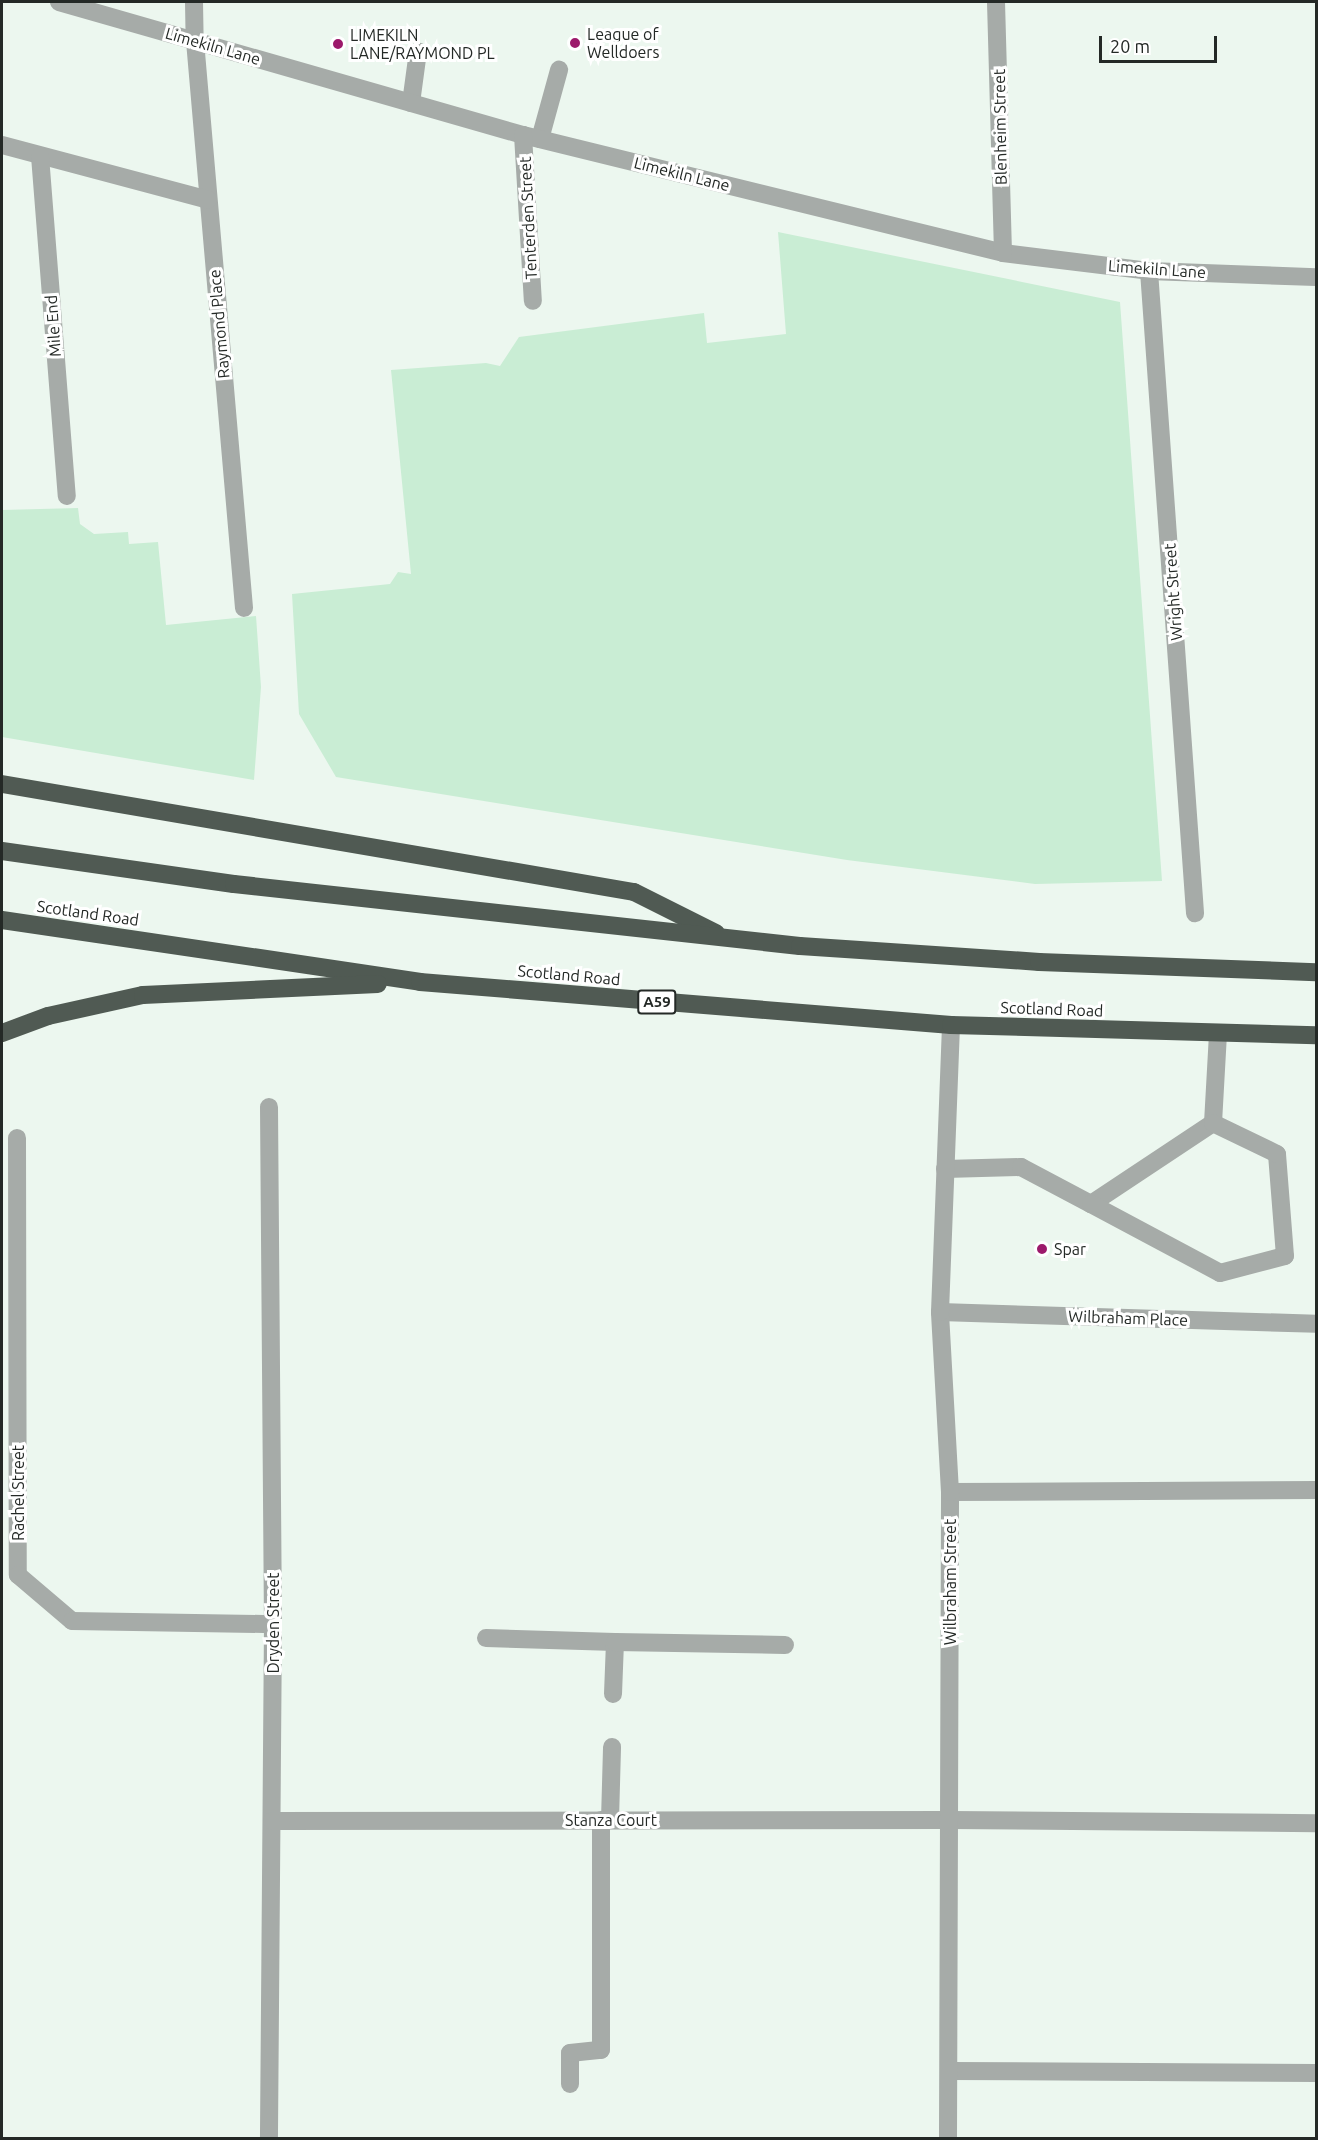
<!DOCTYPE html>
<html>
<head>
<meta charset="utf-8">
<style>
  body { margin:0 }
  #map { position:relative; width:1318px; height:2140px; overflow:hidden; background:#ecf7ef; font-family:Ubuntu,sans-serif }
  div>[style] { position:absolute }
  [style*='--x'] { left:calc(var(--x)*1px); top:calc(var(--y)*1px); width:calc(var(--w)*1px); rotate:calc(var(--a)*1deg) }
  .green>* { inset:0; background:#c9edd4 }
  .lane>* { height:18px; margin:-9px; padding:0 9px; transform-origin:9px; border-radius:9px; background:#a6aba8 }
  .street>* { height:18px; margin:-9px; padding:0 9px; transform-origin:9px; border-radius:9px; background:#a6aba8 }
  .highway>* { height:18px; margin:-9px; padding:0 9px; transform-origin:9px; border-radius:9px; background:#505a53 }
  .dots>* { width:16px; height:16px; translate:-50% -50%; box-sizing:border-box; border:3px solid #fff; border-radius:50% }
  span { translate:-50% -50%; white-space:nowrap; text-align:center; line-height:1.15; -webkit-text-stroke:6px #fff; paint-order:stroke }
  .shield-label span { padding:2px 4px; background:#fff; border:2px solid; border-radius:4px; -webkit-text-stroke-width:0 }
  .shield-label { font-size:15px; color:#242926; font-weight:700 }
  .poi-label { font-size:16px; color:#242926 }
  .left { translate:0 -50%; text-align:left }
  .street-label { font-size:16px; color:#242926 }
  .frame { position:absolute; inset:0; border:3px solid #242926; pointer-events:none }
  .scale { position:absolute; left:1099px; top:36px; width:118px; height:27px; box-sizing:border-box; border:3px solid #242926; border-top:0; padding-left:8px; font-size:18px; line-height:21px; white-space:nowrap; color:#242926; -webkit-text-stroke:4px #fff; paint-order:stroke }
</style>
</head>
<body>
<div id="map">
  <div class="green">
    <i style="clip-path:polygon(778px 232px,1120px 302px,1162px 881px,1035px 884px,847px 860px,336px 777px,299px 714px,292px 594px,390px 584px,398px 572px,411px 574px,391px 370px,486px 363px,500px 366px,519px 337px,704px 313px,707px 343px,786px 334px)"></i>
    <i style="clip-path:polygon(78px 508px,80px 524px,94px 534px,128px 532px,129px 544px,158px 542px,166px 625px,256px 616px,261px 687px,254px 780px,2px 737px,2px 510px)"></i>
  </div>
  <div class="lane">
    <i style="--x:194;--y:2;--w:39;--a:89"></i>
    <i style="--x:411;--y:103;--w:52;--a:-82.3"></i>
    <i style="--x:540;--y:139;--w:72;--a:-74.6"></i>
    <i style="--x:945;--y:1169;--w:76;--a:-1.5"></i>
    <i style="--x:1021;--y:1167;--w:79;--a:27.9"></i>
    <i style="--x:1091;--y:1204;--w:146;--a:-33.6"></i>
    <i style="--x:1213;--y:1123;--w:89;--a:-86.8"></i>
    <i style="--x:1091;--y:1204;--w:146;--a:28.1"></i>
    <i style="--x:1220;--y:1273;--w:67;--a:-14.7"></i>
    <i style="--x:1285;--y:1256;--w:102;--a:-94.5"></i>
    <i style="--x:1277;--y:1154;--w:71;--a:-154.2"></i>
    <i style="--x:486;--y:1638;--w:129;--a:1.8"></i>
    <i style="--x:615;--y:1642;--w:52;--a:92.2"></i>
    <i style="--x:615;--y:1642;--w:170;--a:1"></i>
    <i style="--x:610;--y:1820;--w:73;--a:-88.4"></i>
    <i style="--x:570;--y:2084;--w:31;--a:-90"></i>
    <i style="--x:570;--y:2053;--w:31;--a:-6"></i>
    <i style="--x:601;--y:2050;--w:230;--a:-90"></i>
  </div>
  <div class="street">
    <i style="--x:59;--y:2;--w:483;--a:16"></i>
    <i style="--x:523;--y:135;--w:494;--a:13.8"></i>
    <i style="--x:1003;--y:253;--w:147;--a:7"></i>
    <i style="--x:1149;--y:271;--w:167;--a:2.1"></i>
    <i style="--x:996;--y:2;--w:251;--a:88.4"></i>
    <i style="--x:195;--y:41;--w:569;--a:85.06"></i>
    <i style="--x:523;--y:135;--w:166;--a:86.6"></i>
    <i style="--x:2;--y:145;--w:213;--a:14.9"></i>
    <i style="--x:40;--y:156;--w:341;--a:85.5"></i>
    <i style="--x:1149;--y:271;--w:644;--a:85.9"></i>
    <i style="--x:269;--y:1107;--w:517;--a:89.56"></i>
    <i style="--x:273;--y:1624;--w:514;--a:90.45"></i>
    <i style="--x:17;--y:1138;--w:437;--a:89.9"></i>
    <i style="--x:18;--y:1575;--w:71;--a:40.4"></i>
    <i style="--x:72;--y:1621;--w:201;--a:0.9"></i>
    <i style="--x:940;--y:1312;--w:376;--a:1.8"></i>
    <i style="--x:950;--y:1492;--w:366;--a:-0.3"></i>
    <i style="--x:272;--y:1821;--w:678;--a:-0.08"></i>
    <i style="--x:950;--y:1820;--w:366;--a:0.5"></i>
    <i style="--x:949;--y:2071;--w:367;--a:0.3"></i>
    <i style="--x:948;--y:2138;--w:646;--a:-89.82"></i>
    <i style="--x:950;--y:1492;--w:180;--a:-93.2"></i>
    <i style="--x:940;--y:1312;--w:287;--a:-87.8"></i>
  </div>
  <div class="highway">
    <i style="--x:2;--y:784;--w:641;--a:9.7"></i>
    <i style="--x:634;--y:892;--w:92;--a:26.6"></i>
    <i style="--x:2;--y:851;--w:234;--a:8.1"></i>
    <i style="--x:234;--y:884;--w:569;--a:6.25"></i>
    <i style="--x:800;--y:946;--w:240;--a:3.8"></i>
    <i style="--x:1039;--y:962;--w:277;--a:2.1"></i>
    <i style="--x:2;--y:920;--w:423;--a:8.4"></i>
    <i style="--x:420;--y:982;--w:533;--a:4.63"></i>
    <i style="--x:951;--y:1025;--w:365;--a:1.6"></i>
    <i style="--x:2;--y:1033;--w:49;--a:-20.3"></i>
    <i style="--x:48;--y:1016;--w:97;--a:-12.5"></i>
    <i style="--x:143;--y:995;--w:235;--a:-2.7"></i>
  </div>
  <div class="dots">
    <i style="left:575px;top:43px;background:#9c196b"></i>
    <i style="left:338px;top:44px;background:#9c196b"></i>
    <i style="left:1042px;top:1249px;background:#9c196b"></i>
  </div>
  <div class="shield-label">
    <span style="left:657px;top:1002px">A59</span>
  </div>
  <div class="poi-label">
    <span class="left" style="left:587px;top:43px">League of<br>Welldoers</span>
    <span class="left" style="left:350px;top:44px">LIMEKILN<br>LANE/RAYMOND PL</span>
    <span class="left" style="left:1054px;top:1249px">Spar</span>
  </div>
  <div class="street-label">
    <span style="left:213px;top:46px;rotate:16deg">Limekiln Lane</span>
    <span style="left:1000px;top:127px;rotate:-91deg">Blenheim Street</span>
    <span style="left:682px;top:174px;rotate:14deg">Limekiln Lane</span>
    <span style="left:528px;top:218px;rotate:-93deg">Tenterden Street</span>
    <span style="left:1157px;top:269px;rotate:4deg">Limekiln Lane</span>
    <span style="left:219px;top:324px;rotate:-95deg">Raymond Place</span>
    <span style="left:53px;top:326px;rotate:-94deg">Mile End</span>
    <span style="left:1173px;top:592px;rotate:-94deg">Wright Street</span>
    <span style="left:88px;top:913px;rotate:8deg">Scotland Road</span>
    <span style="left:569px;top:975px;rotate:5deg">Scotland Road</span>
    <span style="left:1052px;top:1009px;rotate:2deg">Scotland Road</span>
    <span style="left:1128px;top:1318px;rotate:2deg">Wilbraham Place</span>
    <span style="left:18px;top:1493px;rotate:-90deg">Rachel Street</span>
    <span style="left:950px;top:1582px;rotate:-90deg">Wilbraham Street</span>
    <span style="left:273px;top:1623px;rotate:-90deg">Dryden Street</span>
    <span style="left:611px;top:1820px">Stanza Court</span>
  </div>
  <div class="frame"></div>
  <div class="scale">20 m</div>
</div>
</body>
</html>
